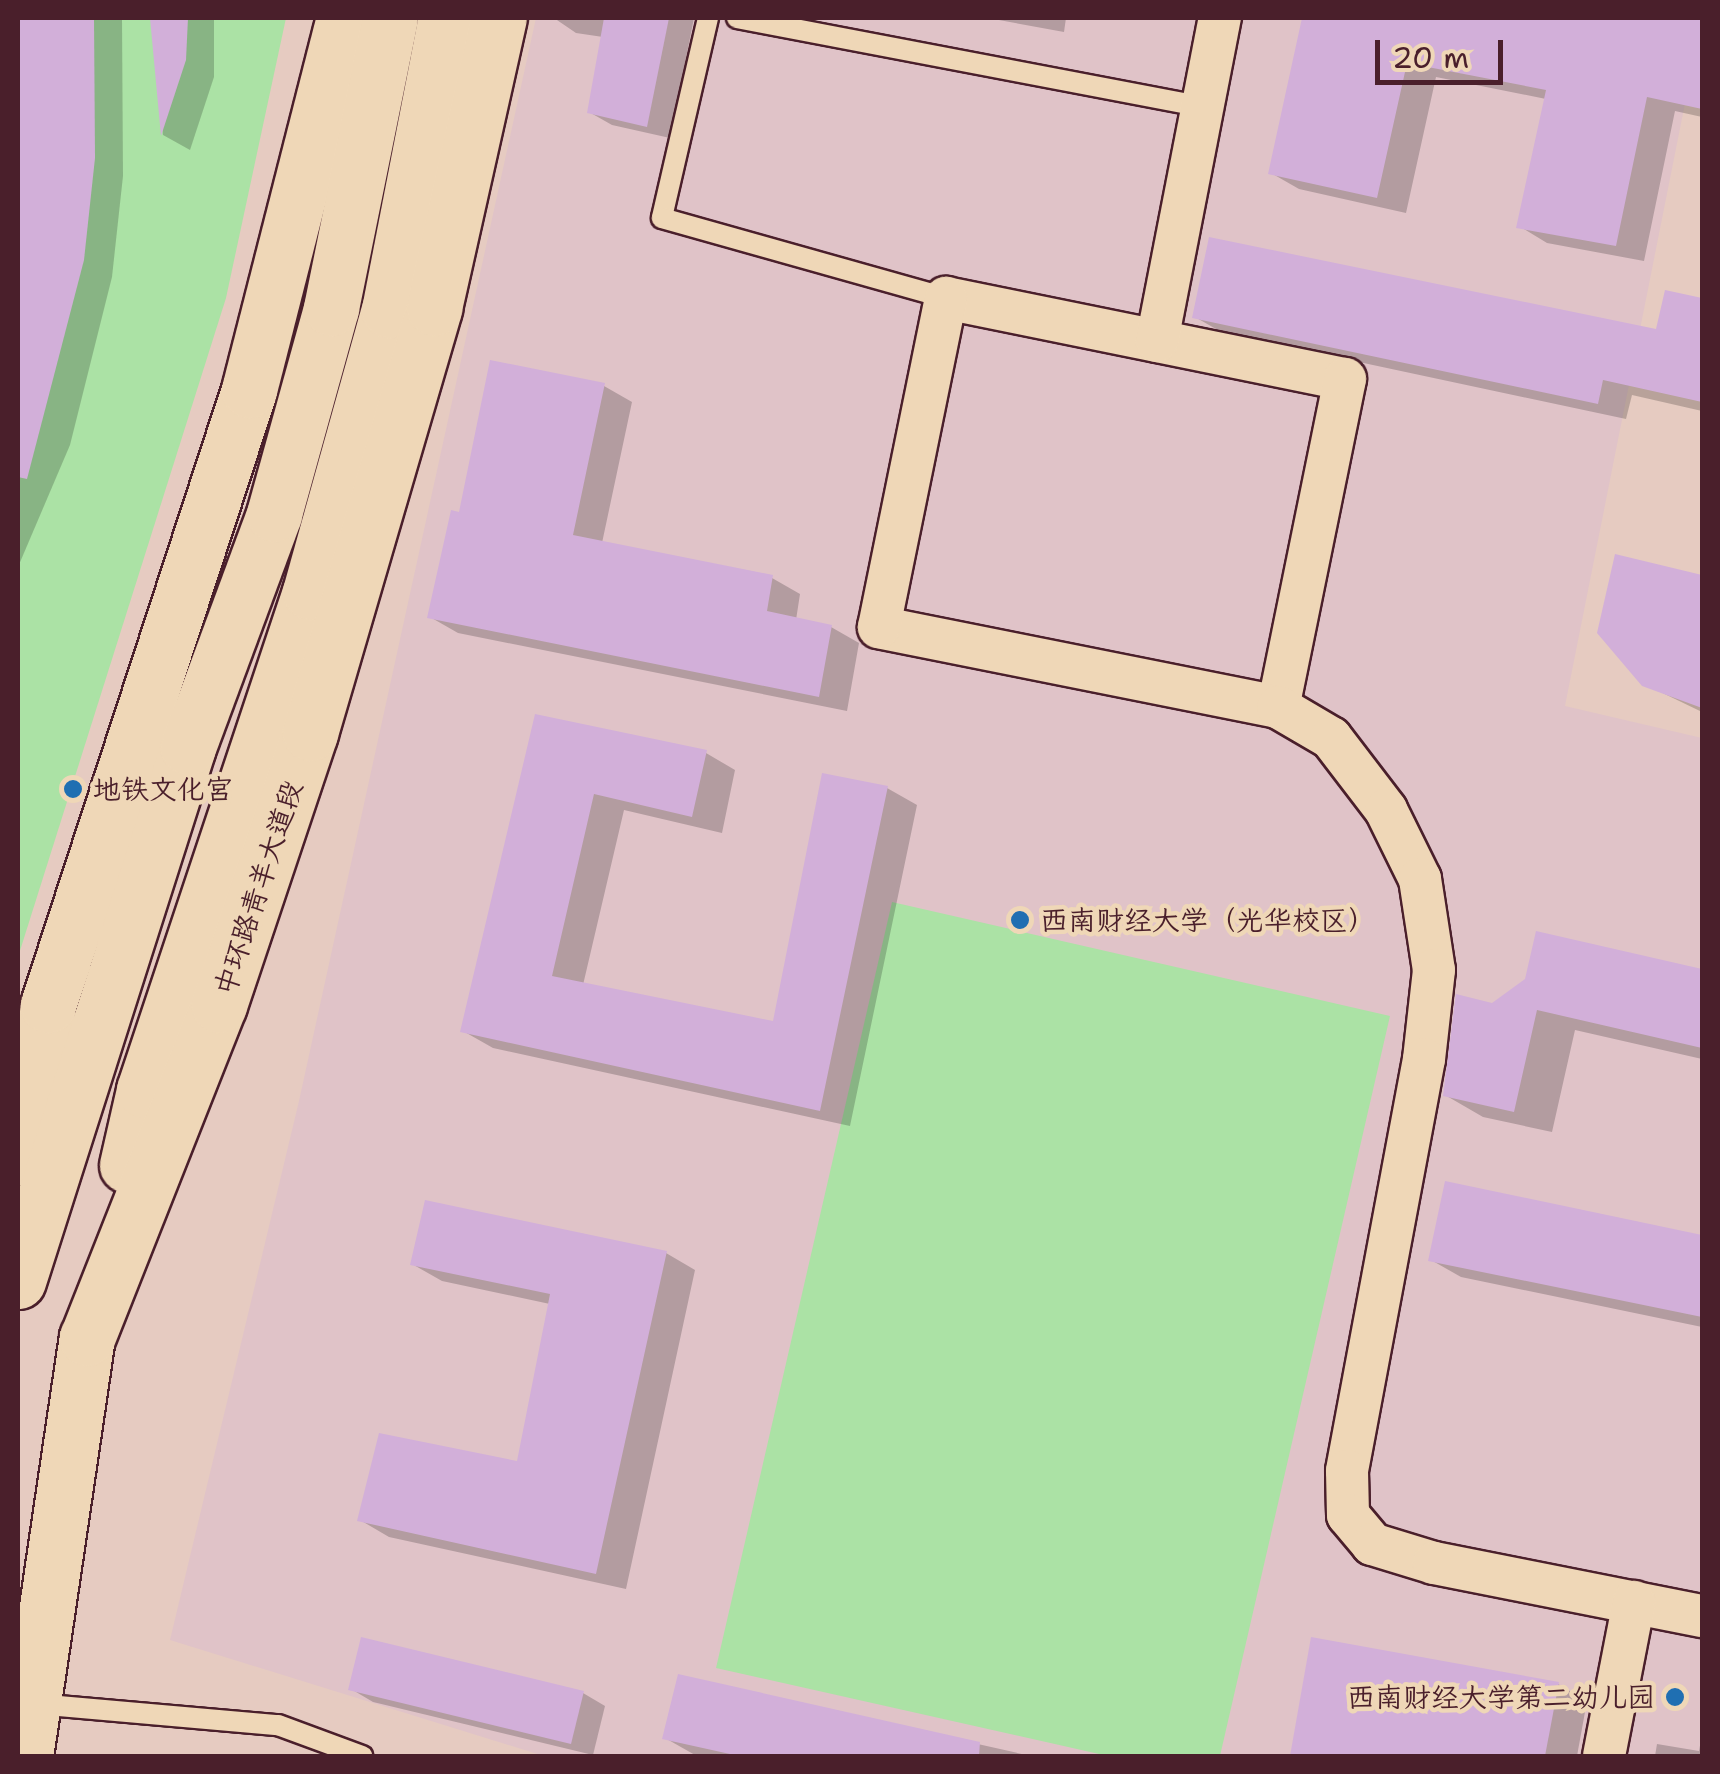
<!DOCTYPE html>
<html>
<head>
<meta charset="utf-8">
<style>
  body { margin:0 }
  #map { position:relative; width:1720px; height:1774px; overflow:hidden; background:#e6cbc1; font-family:"Shantell Sans","LXGW WenKai TC",sans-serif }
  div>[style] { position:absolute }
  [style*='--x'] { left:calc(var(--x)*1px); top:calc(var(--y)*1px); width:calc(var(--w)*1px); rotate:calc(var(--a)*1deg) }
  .built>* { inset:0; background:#e0c3c8 }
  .green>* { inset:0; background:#abe2a5 }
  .shadow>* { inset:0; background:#0003 }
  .building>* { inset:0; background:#d2afd9 }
  .roads { filter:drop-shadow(2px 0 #4a1f2b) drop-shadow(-2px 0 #4a1f2b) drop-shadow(0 2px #4a1f2b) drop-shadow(0 -2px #4a1f2b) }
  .service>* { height:20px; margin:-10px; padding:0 10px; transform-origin:10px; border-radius:10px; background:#efd7b7 }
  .minor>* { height:42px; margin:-21px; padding:0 21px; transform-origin:21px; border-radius:21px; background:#efd7b7 }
  .primary>* { height:55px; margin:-27.5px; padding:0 27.5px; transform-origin:27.5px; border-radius:27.5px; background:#efd7b7 }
  .dots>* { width:28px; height:28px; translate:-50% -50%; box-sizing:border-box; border:5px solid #efd7b7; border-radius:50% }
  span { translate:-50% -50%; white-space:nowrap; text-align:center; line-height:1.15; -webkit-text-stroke:9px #efd7b7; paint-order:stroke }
  .poi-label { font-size:28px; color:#4a1f2b }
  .left { translate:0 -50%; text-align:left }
  .right { translate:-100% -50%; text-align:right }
  .street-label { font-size:28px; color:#4a1f2b }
  .frame { position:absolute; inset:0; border:20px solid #4a1f2b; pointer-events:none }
  .scale { position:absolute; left:1375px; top:40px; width:128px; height:45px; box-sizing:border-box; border:5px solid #4a1f2b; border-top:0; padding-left:12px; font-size:30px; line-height:35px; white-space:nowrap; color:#4a1f2b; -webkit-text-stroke:8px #efd7b7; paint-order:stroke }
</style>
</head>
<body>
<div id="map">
  <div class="built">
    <i style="clip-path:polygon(536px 18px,1702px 18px,1565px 706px,1702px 738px,1702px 1756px,544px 1756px,170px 1640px,299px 1101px)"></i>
  </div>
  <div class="green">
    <i style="clip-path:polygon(18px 18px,286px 18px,226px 298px,18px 957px)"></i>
    <i style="clip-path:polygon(892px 902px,1390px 1016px,1220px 1756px,1108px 1756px,716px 1668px)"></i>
  </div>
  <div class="shadow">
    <i style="clip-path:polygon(18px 18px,122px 18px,123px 176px,112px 277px,70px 445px,18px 567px)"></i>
    <i style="clip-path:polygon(152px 18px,214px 18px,214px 77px,190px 150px,163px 135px)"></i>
    <i style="clip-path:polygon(554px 18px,694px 18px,670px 138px,612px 125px,589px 112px,603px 37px,576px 33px)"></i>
    <i style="clip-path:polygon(988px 18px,1066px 18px,1064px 32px)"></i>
    <i style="clip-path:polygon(1304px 18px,1702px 19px,1702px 117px,1675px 111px,1644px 261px,1547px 243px,1519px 226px,1546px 99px,1436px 77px,1406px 213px,1299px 189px,1271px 173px)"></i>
    <i style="clip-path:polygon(1667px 293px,1702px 301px,1702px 411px,1632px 395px,1626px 419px,1223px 333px,1195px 317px,1658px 332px)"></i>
    <i style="clip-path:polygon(604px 386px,632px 402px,602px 543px,772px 578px,800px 594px,796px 620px,831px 627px,859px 643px,847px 711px,458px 633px,430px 617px,461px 515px)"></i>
    <i style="clip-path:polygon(1617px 557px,1702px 578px,1702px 712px,1644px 684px)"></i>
    <i style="clip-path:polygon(537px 717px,706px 753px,735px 770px,722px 833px,624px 810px,583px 985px,775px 1024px,887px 788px,917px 805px,850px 1126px,493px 1048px,463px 1031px)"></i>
    <i style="clip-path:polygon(1537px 934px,1702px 972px,1702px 1059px,1575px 1030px,1552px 1132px,1483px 1117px,1445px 1095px,1493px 1005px,1527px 980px)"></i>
    <i style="clip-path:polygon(1447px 1184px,1702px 1237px,1702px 1327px,1461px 1277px,1431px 1260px)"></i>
    <i style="clip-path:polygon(666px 1253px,695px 1270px,626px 1589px,389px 1537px,360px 1520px,519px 1464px,550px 1304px,442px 1281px,412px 1264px)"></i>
    <i style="clip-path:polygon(1313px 1640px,1558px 1684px,1587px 1701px,1577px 1756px,1292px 1756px)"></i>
    <i style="clip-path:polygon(679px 1677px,1031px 1756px,695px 1755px,665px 1738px)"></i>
    <i style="clip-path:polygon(351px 1689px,583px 1693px,605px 1706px,593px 1755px,373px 1702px)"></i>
    <i style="clip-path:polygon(1702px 1734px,1702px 1756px,1655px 1756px,1657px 1744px,1699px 1751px)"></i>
  </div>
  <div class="building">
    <i style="clip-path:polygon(18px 18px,94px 18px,95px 158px,84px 260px,27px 479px,18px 477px)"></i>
    <i style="clip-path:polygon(150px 18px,188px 18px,186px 60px,161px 136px)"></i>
    <i style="clip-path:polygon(604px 18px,669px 18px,647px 127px,587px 113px)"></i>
    <i style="clip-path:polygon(1302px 18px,1702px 18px,1702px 109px,1647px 97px,1616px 246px,1516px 228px,1546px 90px,1407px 63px,1377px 198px,1268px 174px)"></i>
    <i style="clip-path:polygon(1209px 237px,1656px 329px,1665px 290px,1702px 298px,1702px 402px,1603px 380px,1598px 404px,1192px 318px)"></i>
    <i style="clip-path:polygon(490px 360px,605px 383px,573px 535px,773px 575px,767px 611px,832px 625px,819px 697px,427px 618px,451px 510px,459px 512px)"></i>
    <i style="clip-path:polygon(1615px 554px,1702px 575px,1702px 708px,1642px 686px,1597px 633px)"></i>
    <i style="clip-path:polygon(535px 714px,707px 750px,692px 817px,594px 794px,552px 976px,773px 1021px,822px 773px,888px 786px,820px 1111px,460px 1032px)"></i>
    <i style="clip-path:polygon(1536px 931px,1702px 969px,1702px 1048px,1537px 1010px,1514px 1112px,1443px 1096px,1456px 994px,1492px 1003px,1525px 979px)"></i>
    <i style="clip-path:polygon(1445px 1181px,1702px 1235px,1702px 1317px,1428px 1261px)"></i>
    <i style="clip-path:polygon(425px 1200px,667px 1251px,596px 1574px,357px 1521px,379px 1433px,517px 1461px,550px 1294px,410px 1265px)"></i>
    <i style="clip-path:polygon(361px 1637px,584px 1691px,571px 1744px,348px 1690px)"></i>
    <i style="clip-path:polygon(1311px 1637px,1559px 1682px,1545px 1756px,1290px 1756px)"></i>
    <i style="clip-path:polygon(678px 1674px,980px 1742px,979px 1756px,739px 1756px,662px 1739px)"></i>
  </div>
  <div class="roads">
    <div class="service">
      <i style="--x:708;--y:18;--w:205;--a:103"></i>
      <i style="--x:662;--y:218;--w:295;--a:15.7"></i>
      <i style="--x:737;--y:18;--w:474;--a:10.8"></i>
      <i style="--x:36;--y:1704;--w:243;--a:5"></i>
      <i style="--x:278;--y:1725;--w:90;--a:20.3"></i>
    </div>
    <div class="minor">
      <i style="--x:946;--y:298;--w:407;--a:11.5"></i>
      <i style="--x:1345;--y:379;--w:335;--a:101.5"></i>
      <i style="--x:1278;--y:707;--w:407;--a:-168.7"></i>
      <i style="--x:879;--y:627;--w:336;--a:-78.5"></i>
      <i style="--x:1157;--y:341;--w:329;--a:-79"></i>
      <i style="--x:1278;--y:707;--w:61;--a:30.3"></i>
      <i style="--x:1331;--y:738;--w:91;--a:52.6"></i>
      <i style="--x:1386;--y:810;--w:77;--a:63.8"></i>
      <i style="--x:1420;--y:879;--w:92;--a:81.3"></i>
      <i style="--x:1434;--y:970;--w:90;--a:96.4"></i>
      <i style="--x:1424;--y:1059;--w:419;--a:100.6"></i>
      <i style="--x:1347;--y:1471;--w:44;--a:88.7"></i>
      <i style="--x:1348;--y:1515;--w:38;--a:50"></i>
      <i style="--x:1372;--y:1544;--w:65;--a:17"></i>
      <i style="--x:1434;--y:1563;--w:273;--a:11.2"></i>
      <i style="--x:1604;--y:1756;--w:157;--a:-79"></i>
    </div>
    <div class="primary">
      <i style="--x:29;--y:1159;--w:155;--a:-83"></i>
      <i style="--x:48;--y:1005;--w:647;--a:-71.9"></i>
      <i style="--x:249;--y:390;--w:384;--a:-75.7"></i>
      <i style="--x:127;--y:1165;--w:77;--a:-77.2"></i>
      <i style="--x:144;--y:1090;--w:525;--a:-71.57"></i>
      <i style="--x:310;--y:592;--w:293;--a:-74.4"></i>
      <i style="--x:389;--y:310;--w:298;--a:-79"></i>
      <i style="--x:18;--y:1281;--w:560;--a:-72.34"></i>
      <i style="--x:188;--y:747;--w:248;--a:-69.7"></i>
      <i style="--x:274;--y:514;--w:214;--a:-74.5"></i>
      <i style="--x:331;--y:308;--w:296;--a:-78.5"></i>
      <i style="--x:25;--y:1756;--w:423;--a:-81.6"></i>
      <i style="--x:87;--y:1338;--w:358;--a:-68.4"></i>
      <i style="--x:219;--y:1005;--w:287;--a:-71.5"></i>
      <i style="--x:310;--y:733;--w:443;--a:-73.7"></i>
      <i style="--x:434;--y:308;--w:297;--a:-77.4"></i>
    </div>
  </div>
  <div class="dots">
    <i style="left:73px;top:789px;background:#1f6fb2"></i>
    <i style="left:1020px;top:920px;background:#1f6fb2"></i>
    <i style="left:1675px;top:1697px;background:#1f6fb2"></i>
  </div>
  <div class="poi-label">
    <span class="left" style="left:93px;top:789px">地铁文化宫</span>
    <span class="left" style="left:1040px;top:920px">西南财经大学（光华校区）</span>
    <span class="right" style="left:1655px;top:1697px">西南财经大学第二幼儿园</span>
  </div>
  <div class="street-label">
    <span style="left:258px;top:888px;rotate:-72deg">中环路青羊大道段</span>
  </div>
  <div class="frame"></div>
  <div class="scale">20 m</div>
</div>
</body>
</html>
